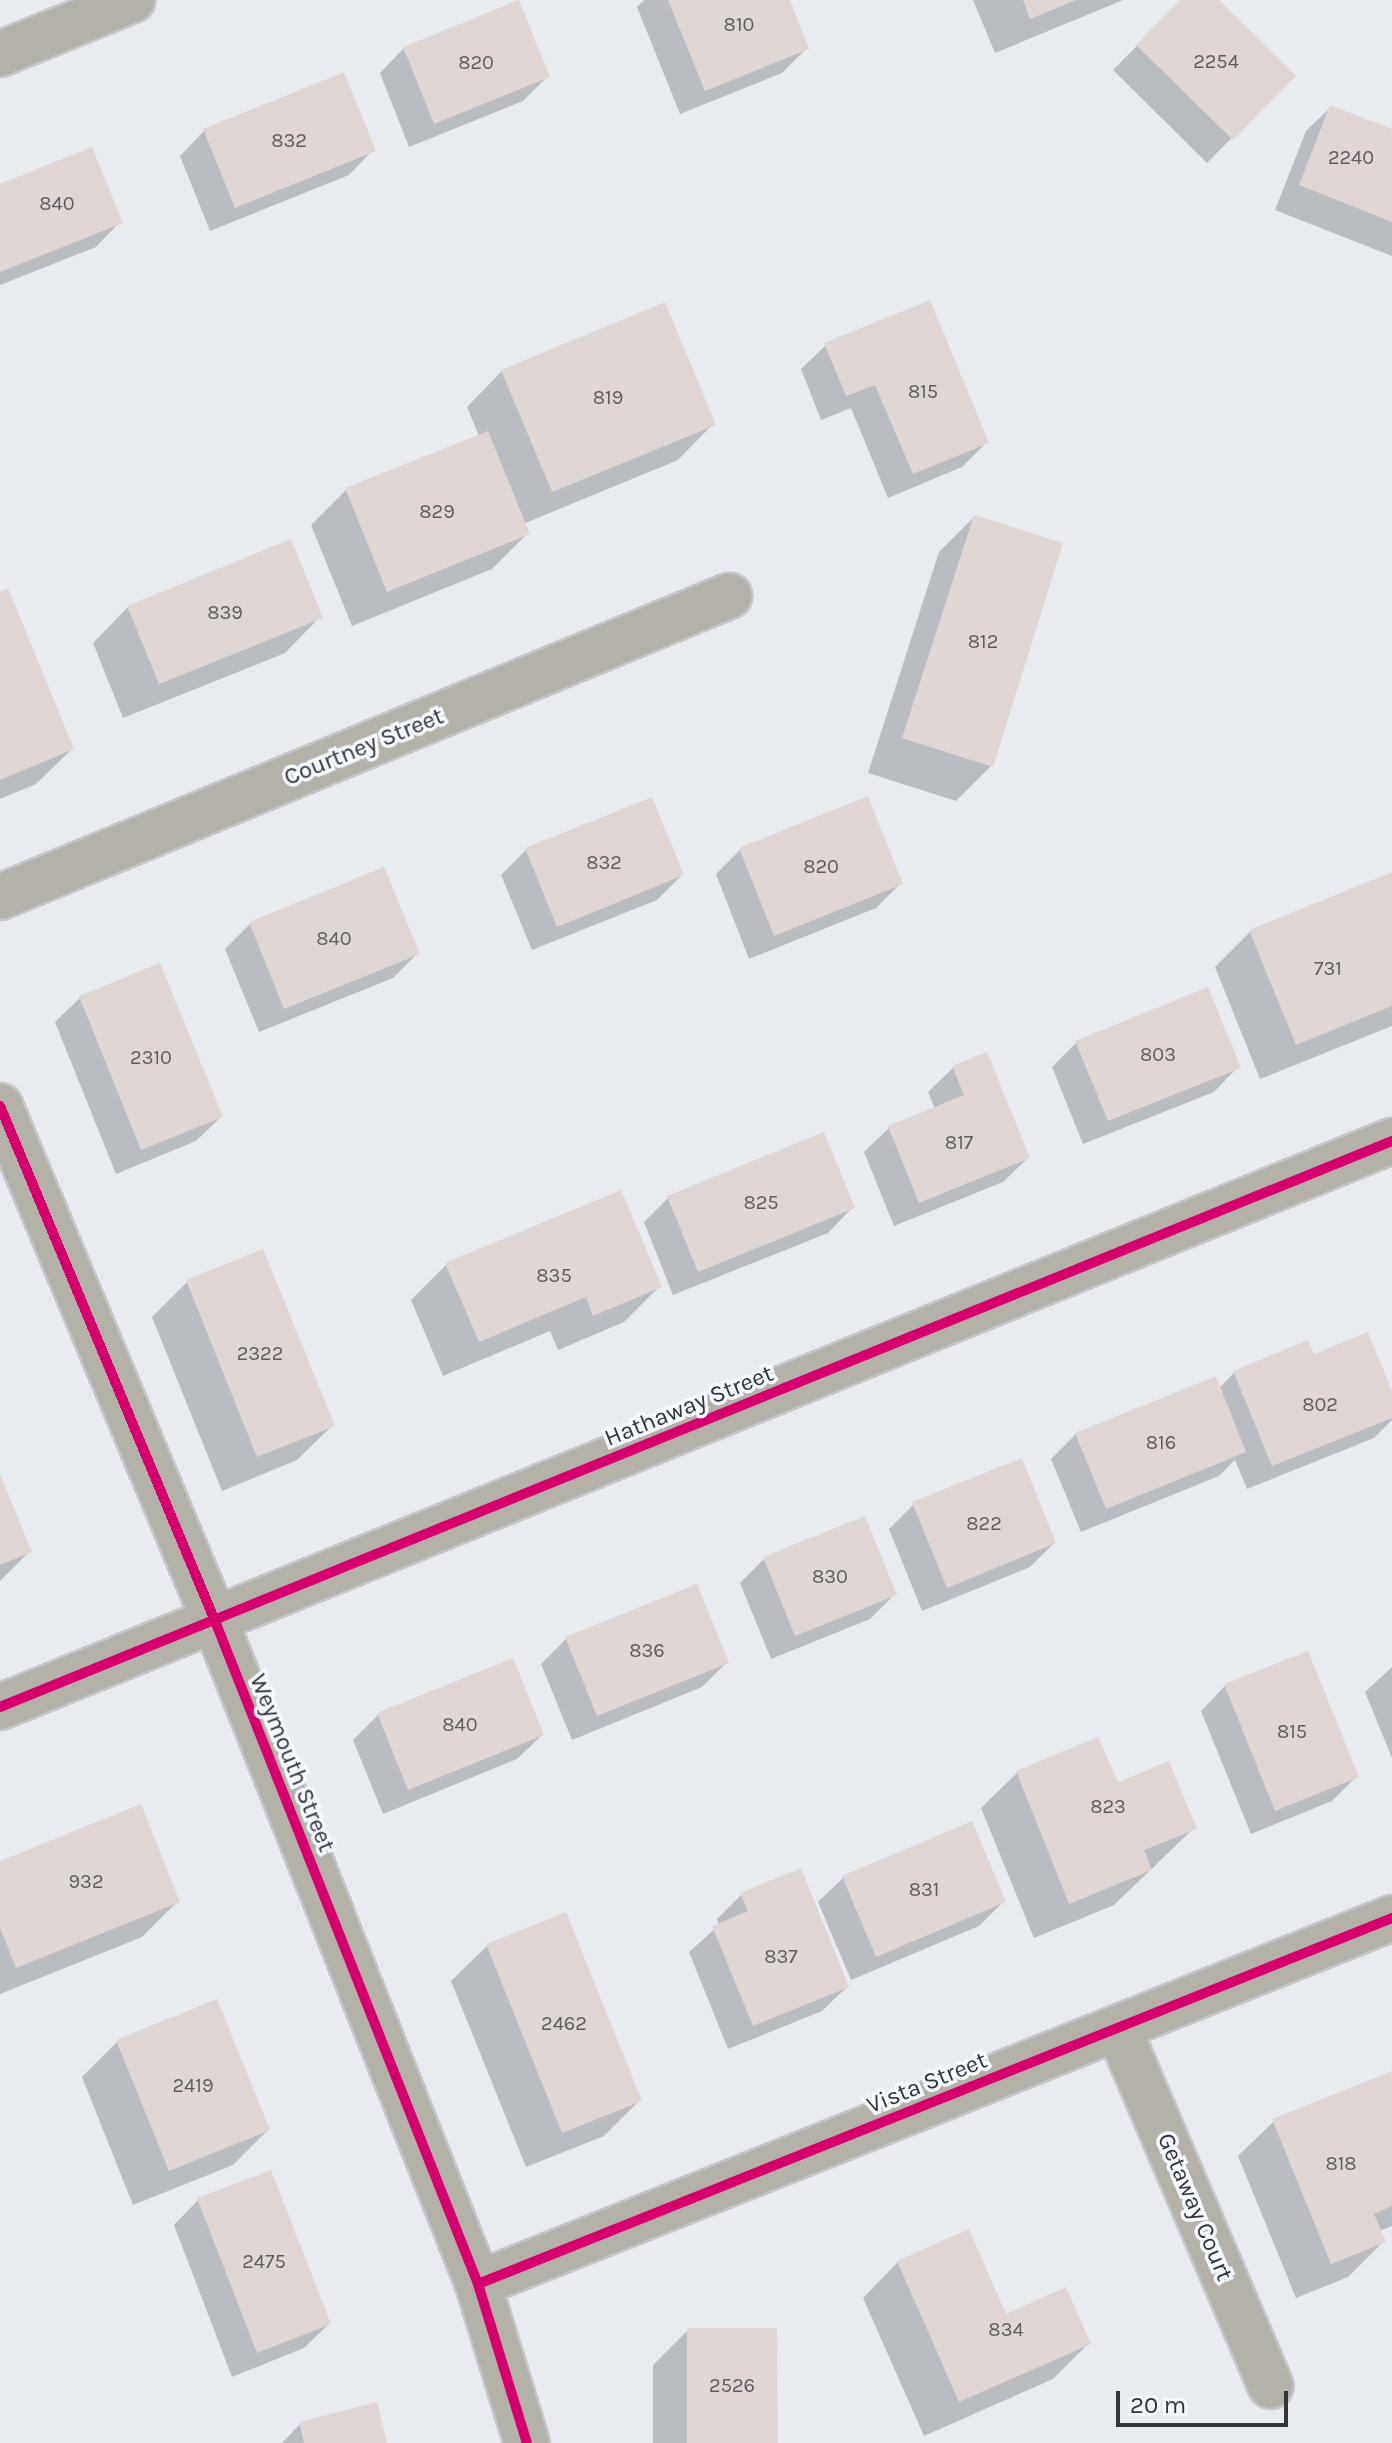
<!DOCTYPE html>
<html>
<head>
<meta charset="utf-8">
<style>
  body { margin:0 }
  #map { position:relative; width:1392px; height:2443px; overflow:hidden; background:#e8ebf0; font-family:Karla,sans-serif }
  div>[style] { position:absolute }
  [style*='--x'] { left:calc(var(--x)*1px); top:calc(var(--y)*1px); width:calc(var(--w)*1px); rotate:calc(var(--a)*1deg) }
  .shadow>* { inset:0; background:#0003 }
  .building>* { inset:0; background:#e0d7d5 }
  .roads { filter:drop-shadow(2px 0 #c4c6ca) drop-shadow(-2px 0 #c4c6ca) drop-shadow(0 2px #c4c6ca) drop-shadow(0 -2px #c4c6ca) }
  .minor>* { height:44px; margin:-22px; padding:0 22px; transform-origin:22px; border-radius:22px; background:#b4b1a9 }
  .cycleway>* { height:10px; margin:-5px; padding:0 5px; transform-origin:5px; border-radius:5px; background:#d6006c }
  span { translate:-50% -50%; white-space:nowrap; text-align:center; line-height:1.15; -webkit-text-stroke:7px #f4f8ff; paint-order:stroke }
  .number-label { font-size:20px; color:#5e5e5f }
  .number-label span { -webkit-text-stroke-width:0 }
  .street-label { font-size:24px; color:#323437 }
  .scale { position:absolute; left:1116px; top:2391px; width:172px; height:36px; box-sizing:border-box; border:4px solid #323437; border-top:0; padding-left:10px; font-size:24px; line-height:28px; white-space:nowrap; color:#323437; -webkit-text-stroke:6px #f4f8ff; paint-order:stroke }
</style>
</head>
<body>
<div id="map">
  <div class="shadow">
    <i style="clip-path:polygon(644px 0,787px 0,807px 48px,782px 73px,680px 114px,637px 7px)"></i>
    <i style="clip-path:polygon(973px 0,1123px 0,995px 53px)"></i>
    <i style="clip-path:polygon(1182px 0,1217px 0,1293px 76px,1207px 163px,1113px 70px)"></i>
    <i style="clip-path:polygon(404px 48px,548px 76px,523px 101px,409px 147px,380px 73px)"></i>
    <i style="clip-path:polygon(1331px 107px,1392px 131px,1392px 256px,1275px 210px,1306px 131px)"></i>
    <i style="clip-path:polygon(204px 131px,373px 150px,349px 175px,210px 231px,180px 156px)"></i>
    <i style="clip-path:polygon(0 187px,120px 222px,96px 247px,0 285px)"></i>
    <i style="clip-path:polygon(826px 345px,987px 442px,962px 467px,888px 498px,851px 408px,821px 420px,801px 369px)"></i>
    <i style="clip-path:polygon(502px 371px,713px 424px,678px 460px,523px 524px,527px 534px,492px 569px,352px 626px,311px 525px,346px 490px,479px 436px,467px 407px)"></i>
    <i style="clip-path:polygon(974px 517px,991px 766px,956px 801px,868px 773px,939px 552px)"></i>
    <i style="clip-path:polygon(0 594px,72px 749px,36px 784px,0 799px)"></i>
    <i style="clip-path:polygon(128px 607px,320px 617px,285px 653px,123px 718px,93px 643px)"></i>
    <i style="clip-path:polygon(526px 850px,682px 875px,657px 900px,532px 950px,501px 875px)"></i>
    <i style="clip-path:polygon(740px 850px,901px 883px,876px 908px,749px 959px,716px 874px)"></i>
    <i style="clip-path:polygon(1392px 875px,1392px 1026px,1260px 1079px,1215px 967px,1250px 932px)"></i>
    <i style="clip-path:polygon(250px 924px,418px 953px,393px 978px,259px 1032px,225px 949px)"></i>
    <i style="clip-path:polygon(159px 965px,221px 1117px,196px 1141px,116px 1174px,55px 1022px,80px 998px)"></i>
    <i style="clip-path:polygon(1076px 1043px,1238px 1067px,1214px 1092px,1083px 1144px,1052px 1067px)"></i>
    <i style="clip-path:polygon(953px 1068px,1028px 1158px,1003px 1182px,894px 1226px,864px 1152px,889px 1128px,935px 1109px,928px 1092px)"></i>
    <i style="clip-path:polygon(668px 1198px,852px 1208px,828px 1233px,673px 1295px,644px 1222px)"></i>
    <i style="clip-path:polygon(447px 1264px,659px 1287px,624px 1322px,558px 1350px,550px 1331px,443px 1376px,411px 1300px)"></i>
    <i style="clip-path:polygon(187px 1282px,333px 1425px,297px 1460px,222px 1491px,152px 1317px)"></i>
    <i style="clip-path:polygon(1313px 1356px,1392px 1396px,1392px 1420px,1374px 1438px,1247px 1489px,1235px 1460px,1219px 1476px,1081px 1532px,1051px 1459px,1076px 1434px,1219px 1388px,1235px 1372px)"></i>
    <i style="clip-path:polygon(0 1479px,29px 1552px,0 1581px)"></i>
    <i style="clip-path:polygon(914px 1504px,1054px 1543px,1030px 1567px,922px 1611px,889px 1529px)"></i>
    <i style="clip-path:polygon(764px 1559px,895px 1594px,870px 1619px,771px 1659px,740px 1583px)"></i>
    <i style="clip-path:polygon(696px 1586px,727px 1662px,702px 1687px,572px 1740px,541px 1664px,566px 1639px)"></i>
    <i style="clip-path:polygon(512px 1661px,542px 1735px,517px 1759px,383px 1814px,353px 1740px,378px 1715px)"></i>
    <i style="clip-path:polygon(1392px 1667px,1392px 1758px,1365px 1692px)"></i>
    <i style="clip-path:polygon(1225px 1686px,1357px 1776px,1332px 1801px,1251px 1834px,1201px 1711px)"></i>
    <i style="clip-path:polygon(1017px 1773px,1117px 1785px,1194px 1828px,1114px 1905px,1034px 1938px,981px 1808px)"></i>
    <i style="clip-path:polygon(970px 1823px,1004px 1901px,979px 1926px,851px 1980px,818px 1902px,843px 1878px)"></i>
    <i style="clip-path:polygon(0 1863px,178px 1901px,142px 1937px,0 1994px)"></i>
    <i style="clip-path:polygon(742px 1894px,847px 1987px,822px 2011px,728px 2049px,689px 1952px,719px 1925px,717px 1919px)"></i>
    <i style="clip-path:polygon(565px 1915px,640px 2100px,604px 2136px,526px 2167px,451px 1981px,487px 1946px)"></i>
    <i style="clip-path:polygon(117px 2042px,268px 2130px,233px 2165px,133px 2205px,82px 2077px)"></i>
    <i style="clip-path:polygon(1392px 2073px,1392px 2226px,1379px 2231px,1383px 2242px,1348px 2277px,1296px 2298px,1238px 2156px,1274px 2121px)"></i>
    <i style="clip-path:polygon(198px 2200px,329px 2324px,304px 2348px,232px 2377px,174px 2225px)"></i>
    <i style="clip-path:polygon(898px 2262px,1005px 2316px,1088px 2344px,1053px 2379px,924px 2436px,863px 2298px)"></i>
    <i style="clip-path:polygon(688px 2330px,776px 2443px,653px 2443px,653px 2365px)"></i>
    <i style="clip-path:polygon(300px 2424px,385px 2443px,282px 2443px)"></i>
  </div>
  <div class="building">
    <i style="clip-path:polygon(519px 0,550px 77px,434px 124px,403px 47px)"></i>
    <i style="clip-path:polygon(668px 0,790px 0,809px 49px,705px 91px)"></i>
    <i style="clip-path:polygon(1023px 0,1076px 0,1030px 19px)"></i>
    <i style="clip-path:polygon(1180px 0,1219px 0,1296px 76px,1233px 140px,1136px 45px)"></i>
    <i style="clip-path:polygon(344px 72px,376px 151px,235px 208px,203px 129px)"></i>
    <i style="clip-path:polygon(1330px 105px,1392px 129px,1392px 222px,1299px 185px)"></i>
    <i style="clip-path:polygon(92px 147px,123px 223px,0 272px,0 184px)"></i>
    <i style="clip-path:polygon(930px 300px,989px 443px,913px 474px,875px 385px,846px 396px,824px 343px)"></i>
    <i style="clip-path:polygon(665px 302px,716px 425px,552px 492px,501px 370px)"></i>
    <i style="clip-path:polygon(488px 431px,530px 534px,387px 592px,345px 488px)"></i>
    <i style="clip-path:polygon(974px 515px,1063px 543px,993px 767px,902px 738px)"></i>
    <i style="clip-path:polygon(291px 539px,323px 618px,159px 684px,127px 606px)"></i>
    <i style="clip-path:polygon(8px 588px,74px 749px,0 780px,0 592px)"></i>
    <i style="clip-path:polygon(868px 796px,903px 884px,774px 936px,739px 848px)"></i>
    <i style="clip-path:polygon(652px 797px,684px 875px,557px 927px,525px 848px)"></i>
    <i style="clip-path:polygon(384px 867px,420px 954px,284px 1009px,249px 922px)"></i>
    <i style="clip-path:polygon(1392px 872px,1392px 1006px,1296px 1045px,1249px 930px)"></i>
    <i style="clip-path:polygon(160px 963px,223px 1117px,141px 1150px,79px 996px)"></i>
    <i style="clip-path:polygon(1208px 987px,1241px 1068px,1108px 1121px,1075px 1041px)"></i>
    <i style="clip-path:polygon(987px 1052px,1030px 1158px,919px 1203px,888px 1126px,964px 1095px,952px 1066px)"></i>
    <i style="clip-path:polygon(824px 1132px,855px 1208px,698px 1272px,667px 1196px)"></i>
    <i style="clip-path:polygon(621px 1190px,662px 1287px,593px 1316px,586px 1297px,479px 1342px,445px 1263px)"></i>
    <i style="clip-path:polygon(263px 1249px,335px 1426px,257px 1457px,186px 1280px)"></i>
    <i style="clip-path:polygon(1368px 1332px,1392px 1391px,1392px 1418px,1272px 1466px,1233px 1371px,1308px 1340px,1314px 1354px)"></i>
    <i style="clip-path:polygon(1216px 1376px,1246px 1452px,1106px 1509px,1075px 1433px)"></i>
    <i style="clip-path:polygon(1022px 1458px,1056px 1543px,947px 1588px,912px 1502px)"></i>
    <i style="clip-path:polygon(0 1474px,32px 1552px,0 1565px)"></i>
    <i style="clip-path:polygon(865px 1516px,897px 1595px,795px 1636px,763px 1557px)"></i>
    <i style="clip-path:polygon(697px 1584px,729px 1663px,597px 1716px,565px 1637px)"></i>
    <i style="clip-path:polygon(1308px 1651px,1359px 1777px,1275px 1811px,1224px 1684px)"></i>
    <i style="clip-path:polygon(513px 1658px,544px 1735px,408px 1790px,377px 1713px)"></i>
    <i style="clip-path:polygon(1098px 1737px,1118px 1782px,1169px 1761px,1197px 1829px,1144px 1850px,1152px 1870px,1069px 1904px,1016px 1771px)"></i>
    <i style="clip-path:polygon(141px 1804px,180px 1902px,16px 1968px,0 1928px,0 1861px)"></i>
    <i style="clip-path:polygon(972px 1821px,1006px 1902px,876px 1957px,842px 1876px)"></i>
    <i style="clip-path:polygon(801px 1868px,849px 1987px,753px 2026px,712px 1926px,748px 1911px,740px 1893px)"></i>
    <i style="clip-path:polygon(566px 1912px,642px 2101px,562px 2133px,486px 1944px)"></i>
    <i style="clip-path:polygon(217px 1999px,270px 2130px,169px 2171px,116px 2040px)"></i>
    <i style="clip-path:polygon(1392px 2071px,1392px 2206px,1374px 2214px,1386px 2242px,1331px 2264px,1272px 2119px)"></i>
    <i style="clip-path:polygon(271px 2170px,331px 2324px,257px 2353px,197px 2198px)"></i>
    <i style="clip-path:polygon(969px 2229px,1006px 2314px,1066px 2287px,1091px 2344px,959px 2402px,897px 2261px)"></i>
    <i style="clip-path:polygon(687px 2328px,777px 2328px,778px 2443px,687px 2443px)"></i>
    <i style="clip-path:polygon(377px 2402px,387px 2443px,304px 2443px,299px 2422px)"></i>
  </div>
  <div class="roads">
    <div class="minor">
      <i style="--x:0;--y:54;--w:143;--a:-22.2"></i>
      <i style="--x:0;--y:897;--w:789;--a:-22.44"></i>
      <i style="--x:0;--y:1106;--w:558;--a:67.34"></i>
      <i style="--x:215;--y:1621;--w:713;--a:68.36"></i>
      <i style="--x:478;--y:2284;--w:166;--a:72.9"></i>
      <i style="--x:0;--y:1707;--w:1503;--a:-22.13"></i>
      <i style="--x:1118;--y:2028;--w:389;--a:66.9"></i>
      <i style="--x:478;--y:2284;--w:985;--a:-21.82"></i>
    </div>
  </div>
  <div class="cycleway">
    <i style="--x:0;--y:1106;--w:558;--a:67.34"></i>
    <i style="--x:215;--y:1621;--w:713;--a:68.36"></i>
    <i style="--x:478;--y:2284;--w:166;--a:72.9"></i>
    <i style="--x:0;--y:1707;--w:1503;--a:-22.13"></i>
    <i style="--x:478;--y:2284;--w:985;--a:-21.82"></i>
  </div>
  <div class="number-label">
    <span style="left:739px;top:24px">810</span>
    <span style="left:1216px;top:61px">2254</span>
    <span style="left:476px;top:62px">820</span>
    <span style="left:289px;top:140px">832</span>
    <span style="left:1351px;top:157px">2240</span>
    <span style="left:57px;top:203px">840</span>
    <span style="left:923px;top:391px">815</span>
    <span style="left:608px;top:397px">819</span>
    <span style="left:437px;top:511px">829</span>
    <span style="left:225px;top:612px">839</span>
    <span style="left:983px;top:641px">812</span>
    <span style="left:604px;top:862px">832</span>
    <span style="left:821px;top:866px">820</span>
    <span style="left:334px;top:938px">840</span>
    <span style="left:1328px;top:968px">731</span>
    <span style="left:1158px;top:1054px">803</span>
    <span style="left:151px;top:1057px">2310</span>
    <span style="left:959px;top:1142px">817</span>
    <span style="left:761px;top:1202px">825</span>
    <span style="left:554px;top:1275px">835</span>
    <span style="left:260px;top:1353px">2322</span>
    <span style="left:1320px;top:1404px">802</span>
    <span style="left:1161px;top:1442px">816</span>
    <span style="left:984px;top:1523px">822</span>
    <span style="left:830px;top:1576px">830</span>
    <span style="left:647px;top:1650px">836</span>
    <span style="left:460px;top:1724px">840</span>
    <span style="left:1292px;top:1731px">815</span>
    <span style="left:1108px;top:1806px">823</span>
    <span style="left:86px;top:1881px">932</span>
    <span style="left:924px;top:1889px">831</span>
    <span style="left:781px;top:1956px">837</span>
    <span style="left:564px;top:2023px">2462</span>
    <span style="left:193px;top:2085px">2419</span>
    <span style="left:1341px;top:2163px">818</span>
    <span style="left:264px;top:2261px">2475</span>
    <span style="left:1006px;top:2329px">834</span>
    <span style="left:732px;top:2385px">2526</span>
  </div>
  <div class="street-label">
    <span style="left:364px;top:747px;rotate:-22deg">Courtney Street</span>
    <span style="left:689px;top:1406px;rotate:-22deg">Hathaway Street</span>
    <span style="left:292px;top:1763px;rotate:68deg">Weymouth Street</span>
    <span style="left:927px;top:2083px;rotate:-22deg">Vista Street</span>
    <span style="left:1195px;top:2207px;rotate:67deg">Getaway Court</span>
  </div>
  <div class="scale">20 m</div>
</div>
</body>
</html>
